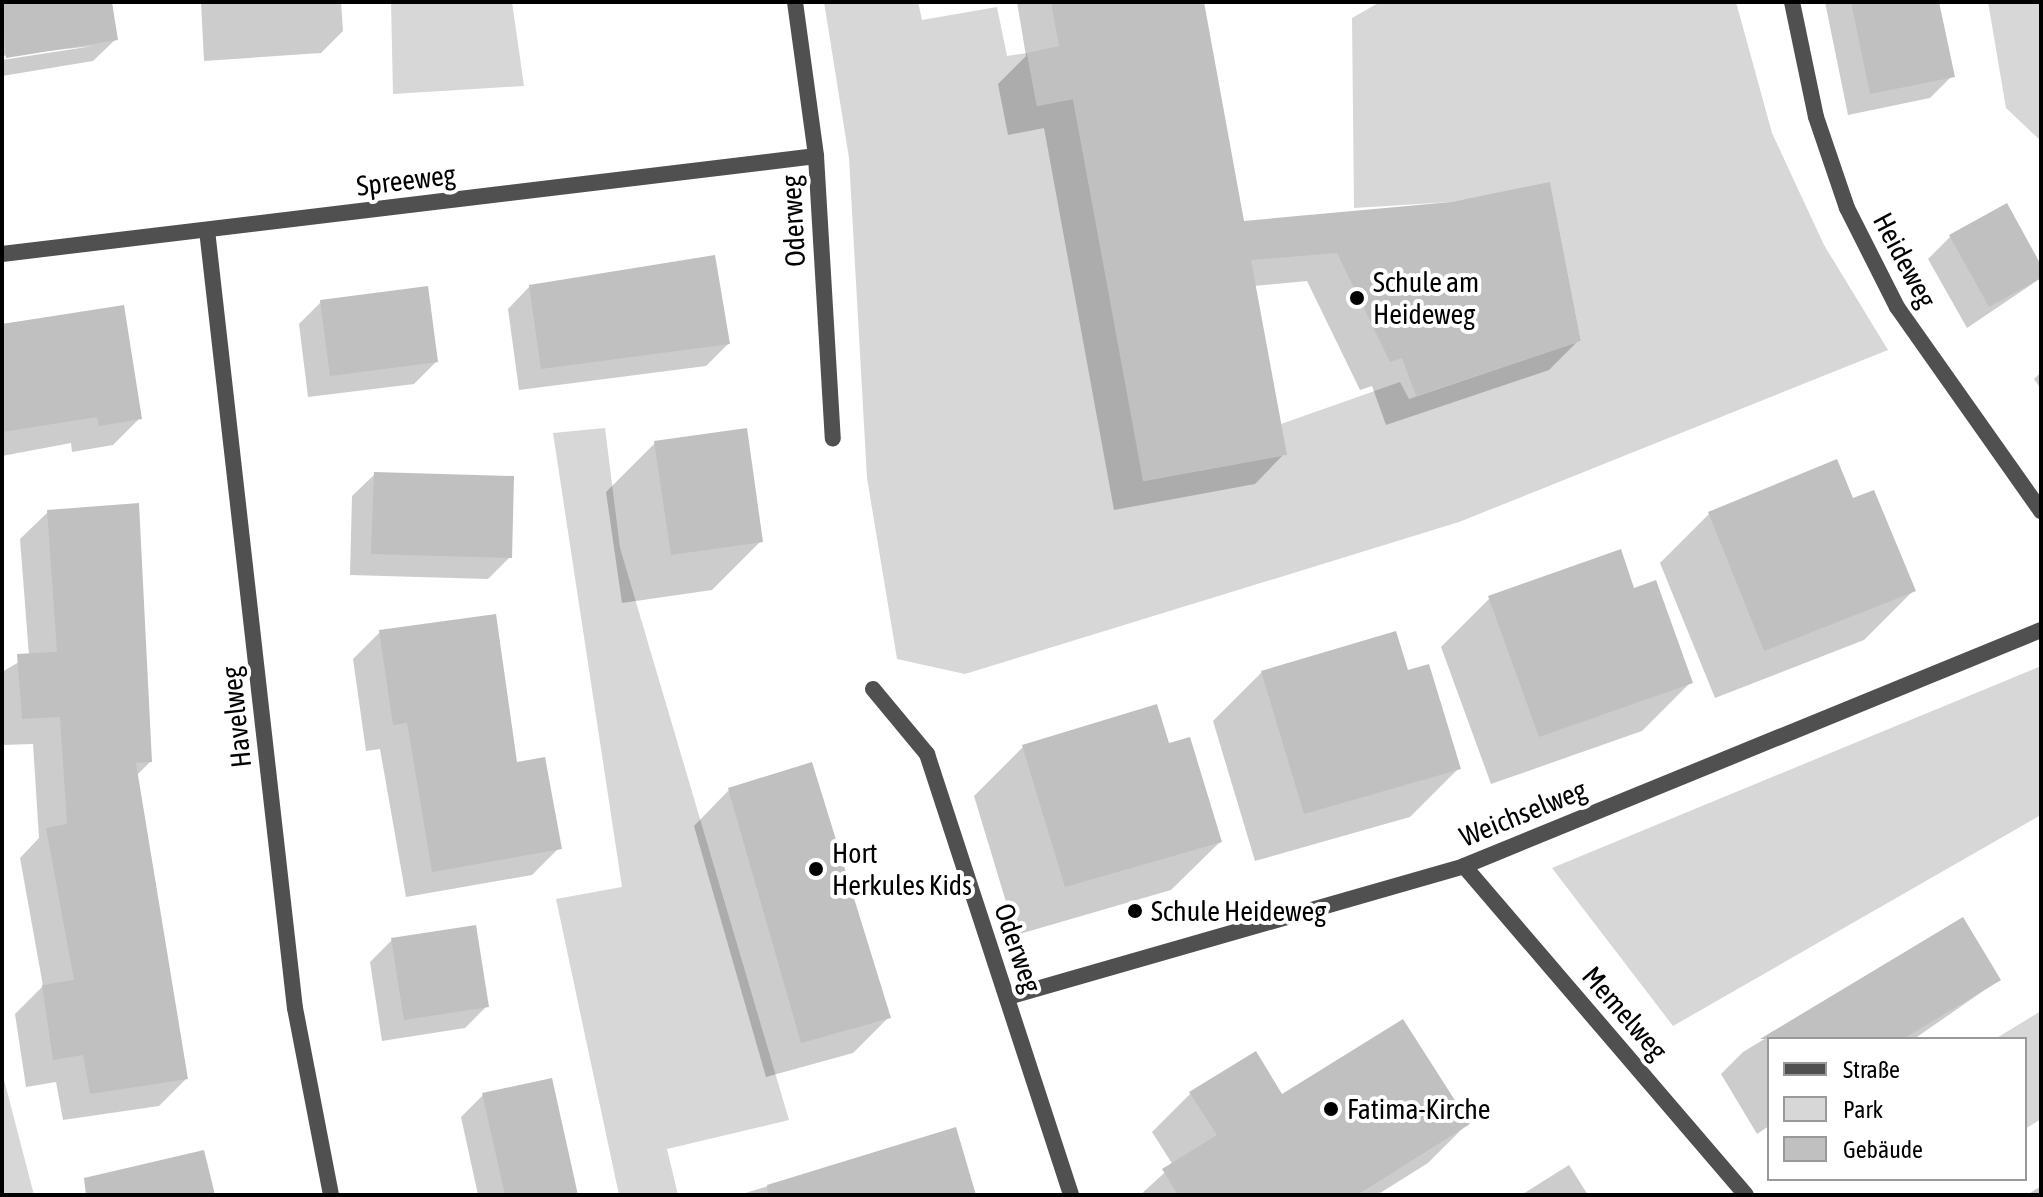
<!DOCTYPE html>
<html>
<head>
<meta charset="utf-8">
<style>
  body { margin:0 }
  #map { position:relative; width:2043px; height:1197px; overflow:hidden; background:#fff; font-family:"Asap Condensed",sans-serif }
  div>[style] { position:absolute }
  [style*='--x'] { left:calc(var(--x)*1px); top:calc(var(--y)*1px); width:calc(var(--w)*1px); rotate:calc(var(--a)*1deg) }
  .green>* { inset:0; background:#d7d7d7 }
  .shadow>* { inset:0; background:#0003 }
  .building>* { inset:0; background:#c0c0c0 }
  .minor>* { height:16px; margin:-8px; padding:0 8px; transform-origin:8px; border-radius:8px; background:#505050 }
  .dots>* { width:22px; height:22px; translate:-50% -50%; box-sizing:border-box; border:4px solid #fff; border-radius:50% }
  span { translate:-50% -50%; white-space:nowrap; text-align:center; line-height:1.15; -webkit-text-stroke:8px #fff; paint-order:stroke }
  .street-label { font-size:28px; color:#000 }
  .poi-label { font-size:28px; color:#000 }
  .left { translate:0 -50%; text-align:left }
  .frame { position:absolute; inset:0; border:4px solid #000; pointer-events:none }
  .legend { position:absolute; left:1767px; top:1037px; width:260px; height:144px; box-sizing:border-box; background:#fff; border:2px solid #999; margin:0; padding:10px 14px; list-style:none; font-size:24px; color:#000 }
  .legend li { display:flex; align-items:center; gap:16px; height:40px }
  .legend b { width:40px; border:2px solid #999 }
</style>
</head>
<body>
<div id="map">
  <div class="green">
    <i style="clip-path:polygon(391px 2px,512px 2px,524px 86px,393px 94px)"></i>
    <i style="clip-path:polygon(824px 2px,918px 2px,922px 20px,997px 7px,1007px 56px,1027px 53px,1037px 106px,1073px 99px,1144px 481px,1286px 455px,1281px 424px,1400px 382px,1409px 399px,1581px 341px,1550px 183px,1451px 202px,1354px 208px,1352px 18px,1380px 2px,1736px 2px,1772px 133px,1824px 245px,1888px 350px,1459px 522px,965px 674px,897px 659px,867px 478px,849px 158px)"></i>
    <i style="clip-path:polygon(1988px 2px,2041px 2px,2041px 141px,2006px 108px)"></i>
    <i style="clip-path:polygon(605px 428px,620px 548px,789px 1120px,667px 1149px,678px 1195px,619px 1195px,556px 899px,622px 887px,553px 433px)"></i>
    <i style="clip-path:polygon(2041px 666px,2041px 815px,1673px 1026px,1552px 868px)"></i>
    <i style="clip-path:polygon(2041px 1011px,2041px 1119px,2025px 1129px,2025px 1039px,1995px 1039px)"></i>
    <i style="clip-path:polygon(2px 1072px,34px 1195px,2px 1195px)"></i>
  </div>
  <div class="shadow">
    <i style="clip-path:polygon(2px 2px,110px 2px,116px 39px,93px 61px,2px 76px,2px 60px,93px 46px,2px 56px)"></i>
    <i style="clip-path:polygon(201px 2px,341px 2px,343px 31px,321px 53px,204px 61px)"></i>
    <i style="clip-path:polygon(1017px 2px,1202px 2px,1242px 224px,1451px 204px,1579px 340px,1549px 370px,1386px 425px,1372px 386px,1360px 390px,1307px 281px,1254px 286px,1284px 454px,1255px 484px,1114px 510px,1044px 128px,1008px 135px,998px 84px,1026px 56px)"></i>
    <i style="clip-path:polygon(1825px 2px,1937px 2px,1952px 76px,1930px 98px,1848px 115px)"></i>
    <i style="clip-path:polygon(1950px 237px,2041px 269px,2041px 278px,1967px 328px,1928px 259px)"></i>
    <i style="clip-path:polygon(530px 286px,728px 344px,706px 366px,519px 390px,508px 309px)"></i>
    <i style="clip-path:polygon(321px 302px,436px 362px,414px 384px,308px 397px,299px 324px)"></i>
    <i style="clip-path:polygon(122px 308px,140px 418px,113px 445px,72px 452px,71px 443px,2px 456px,2px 324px)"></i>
    <i style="clip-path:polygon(2041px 372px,2041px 389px,2034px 379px)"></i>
    <i style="clip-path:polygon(655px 443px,761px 541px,712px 590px,622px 603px,606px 492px)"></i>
    <i style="clip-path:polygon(375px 474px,510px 557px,488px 579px,350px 575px,352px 496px)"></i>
    <i style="clip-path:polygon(48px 512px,150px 762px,136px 776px,186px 1079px,159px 1106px,63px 1120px,56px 1082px,26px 1087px,15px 1014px,43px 986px,20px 858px,39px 838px,33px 744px,2px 745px,2px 672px,29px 656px,20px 539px)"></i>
    <i style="clip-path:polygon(1709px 514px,1913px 591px,1864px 640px,1715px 698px,1660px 563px)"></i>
    <i style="clip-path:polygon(1490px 598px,1691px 682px,1642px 731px,1491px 784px,1441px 647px)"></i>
    <i style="clip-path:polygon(380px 632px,515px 765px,559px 848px,532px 875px,406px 897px,380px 749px,366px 751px,353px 659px)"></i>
    <i style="clip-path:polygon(1262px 672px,1406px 672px,1459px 768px,1410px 817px,1255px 861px,1213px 721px)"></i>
    <i style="clip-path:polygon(1023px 747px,1220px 842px,1171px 890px,1016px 935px,974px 796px)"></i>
    <i style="clip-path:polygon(729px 790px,889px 1017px,853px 1053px,766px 1077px,694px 826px)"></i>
    <i style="clip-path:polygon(1962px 919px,1999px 980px,1914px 1039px,1769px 1039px,1769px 1126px,1757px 1134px,1721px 1074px,1743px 1052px)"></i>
    <i style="clip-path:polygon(392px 940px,487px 1006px,465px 1028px,382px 1041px,370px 962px)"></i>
    <i style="clip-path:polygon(1191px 1093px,1282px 1097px,1467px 1124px,1428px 1163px,1377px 1195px,1140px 1195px,1173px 1165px,1152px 1132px)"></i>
    <i style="clip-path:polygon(483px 1095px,576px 1195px,478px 1195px,461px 1117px)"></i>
    <i style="clip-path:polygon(954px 1129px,974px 1195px,739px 1195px)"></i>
    <i style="clip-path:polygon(1569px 1165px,1588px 1195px,1521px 1195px)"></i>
    <i style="clip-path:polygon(2041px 1186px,2041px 1195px,2027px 1195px)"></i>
  </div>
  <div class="building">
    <i style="clip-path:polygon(2px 2px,112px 2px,118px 40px,6px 58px)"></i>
    <i style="clip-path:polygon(1051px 2px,1204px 2px,1244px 221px,1451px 202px,1550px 182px,1581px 341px,1416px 396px,1402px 358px,1390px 362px,1337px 253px,1251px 260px,1287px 455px,1143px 481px,1073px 99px,1037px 106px,1027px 53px,1059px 46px)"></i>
    <i style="clip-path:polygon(1851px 2px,1939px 2px,1955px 77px,1870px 94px)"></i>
    <i style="clip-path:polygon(2007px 203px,2041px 265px,2041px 278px,1989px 307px,1949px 235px)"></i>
    <i style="clip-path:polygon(715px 255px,730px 344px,541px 369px,529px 285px)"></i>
    <i style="clip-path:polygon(428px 286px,438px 362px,330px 376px,320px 300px)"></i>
    <i style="clip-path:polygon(124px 305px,142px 419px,99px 426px,97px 417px,2px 432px,2px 324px)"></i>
    <i style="clip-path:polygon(747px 428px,763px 542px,671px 555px,654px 441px)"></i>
    <i style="clip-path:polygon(1837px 459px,1853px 498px,1874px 490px,1916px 591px,1764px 651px,1708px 512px)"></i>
    <i style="clip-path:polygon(374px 472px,514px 476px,512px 558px,371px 554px)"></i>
    <i style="clip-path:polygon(139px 503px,152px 762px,136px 763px,188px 1079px,90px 1094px,83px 1055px,53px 1060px,42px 985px,74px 980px,46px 828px,67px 824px,60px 717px,22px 719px,17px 654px,57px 652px,47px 510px)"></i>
    <i style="clip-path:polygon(1621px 549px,1634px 588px,1656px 580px,1693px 683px,1539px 737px,1488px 596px)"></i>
    <i style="clip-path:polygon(496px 614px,517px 762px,545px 757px,562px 849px,432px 872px,407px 723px,393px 725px,379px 630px)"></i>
    <i style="clip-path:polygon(1396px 631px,1408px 670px,1429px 664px,1461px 769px,1304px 814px,1261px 671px)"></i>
    <i style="clip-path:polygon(1157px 704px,1169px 743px,1190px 737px,1222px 842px,1065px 887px,1022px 745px)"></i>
    <i style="clip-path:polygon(812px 762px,891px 1018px,801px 1043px,728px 788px)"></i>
    <i style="clip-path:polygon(1963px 917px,2001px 980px,1903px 1039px,1760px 1039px)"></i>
    <i style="clip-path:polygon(476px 925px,489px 1007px,404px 1020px,391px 938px)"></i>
    <i style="clip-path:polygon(1403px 1019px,1470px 1124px,1357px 1195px,1178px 1195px,1162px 1169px,1217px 1135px,1189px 1092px,1256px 1051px,1282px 1094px)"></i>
    <i style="clip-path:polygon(552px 1078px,578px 1195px,505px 1195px,482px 1093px)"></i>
    <i style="clip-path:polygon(956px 1127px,976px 1195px,768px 1195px,767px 1185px)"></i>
    <i style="clip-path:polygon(204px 1150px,215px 1195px,86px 1195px,84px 1178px)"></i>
  </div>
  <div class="minor">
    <i style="--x:795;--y:2;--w:155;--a:82.2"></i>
    <i style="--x:816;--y:156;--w:283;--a:86.6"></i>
    <i style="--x:1792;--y:2;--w:117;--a:78.2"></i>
    <i style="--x:1816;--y:117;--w:96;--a:71.2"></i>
    <i style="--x:1847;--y:208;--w:111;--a:63.2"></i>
    <i style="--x:1897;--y:307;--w:250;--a:54.8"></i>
    <i style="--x:207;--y:230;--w:783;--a:83.55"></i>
    <i style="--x:295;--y:1008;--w:190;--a:79.1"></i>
    <i style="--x:2;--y:254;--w:820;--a:-6.86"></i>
    <i style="--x:873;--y:689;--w:85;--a:50.3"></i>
    <i style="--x:927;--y:754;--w:464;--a:71.9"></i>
    <i style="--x:1464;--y:866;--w:433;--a:49.4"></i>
    <i style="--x:1008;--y:997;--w:474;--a:-16"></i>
    <i style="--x:1464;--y:866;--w:623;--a:-22.25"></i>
  </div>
  <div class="dots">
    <i style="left:1357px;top:298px;background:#000"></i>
    <i style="left:816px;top:869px;background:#000"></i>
    <i style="left:1135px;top:911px;background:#000"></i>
    <i style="left:1331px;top:1109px;background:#000"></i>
  </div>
  <div class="street-label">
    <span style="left:406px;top:180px;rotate:-7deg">Spreeweg</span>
    <span style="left:793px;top:221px;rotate:-93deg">Oderweg</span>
    <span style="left:1905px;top:260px;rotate:62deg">Heideweg</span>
    <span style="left:236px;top:717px;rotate:-96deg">Havelweg</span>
    <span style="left:1523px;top:813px;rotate:-22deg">Weichselweg</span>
    <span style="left:1018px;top:948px;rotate:71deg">Oderweg</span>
    <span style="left:1625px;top:1013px;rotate:49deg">Memelweg</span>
  </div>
  <div class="poi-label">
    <span class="left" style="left:1373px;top:298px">Schule am<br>Heideweg</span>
    <span class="left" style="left:832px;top:869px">Hort<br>Herkules Kids</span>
    <span class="left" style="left:1151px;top:911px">Schule Heideweg</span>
    <span class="left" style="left:1347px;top:1109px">Fatima-Kirche</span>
  </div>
  <div class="frame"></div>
  <ul class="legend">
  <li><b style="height:10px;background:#505050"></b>Straße</li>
  <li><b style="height:22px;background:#d7d7d7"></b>Park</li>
  <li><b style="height:22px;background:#c0c0c0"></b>Gebäude</li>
  </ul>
</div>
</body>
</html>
